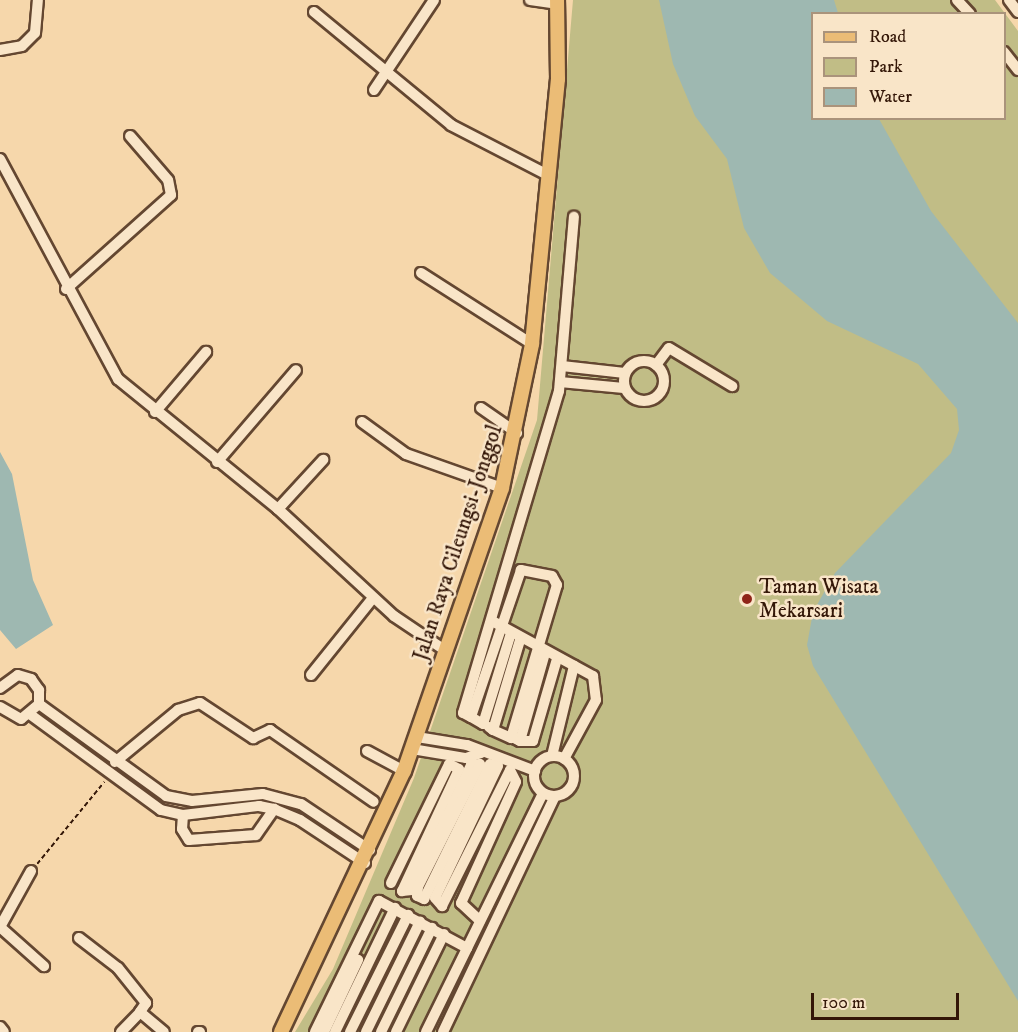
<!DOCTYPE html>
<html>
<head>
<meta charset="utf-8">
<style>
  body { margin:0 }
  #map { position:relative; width:1018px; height:1032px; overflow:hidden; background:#f6d7ab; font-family:"IM FELL DW Pica",serif }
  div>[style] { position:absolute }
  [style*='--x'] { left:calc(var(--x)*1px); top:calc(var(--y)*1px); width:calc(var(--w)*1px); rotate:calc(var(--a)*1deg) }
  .green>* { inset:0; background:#c1bd86 }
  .water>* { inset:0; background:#9eb8b1 }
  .path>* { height:1.5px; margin-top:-0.75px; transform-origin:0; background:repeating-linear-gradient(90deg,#341708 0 4.5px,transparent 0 7.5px) }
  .roads { filter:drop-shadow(2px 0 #644731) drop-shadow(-2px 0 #644731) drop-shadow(0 2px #644731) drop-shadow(0 -2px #644731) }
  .minor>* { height:10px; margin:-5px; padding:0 5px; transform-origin:5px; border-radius:5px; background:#f9e5c8 }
  .minor>.ring { margin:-5px; padding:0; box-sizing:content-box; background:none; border:10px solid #f9e5c8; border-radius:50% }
  .major>* { height:14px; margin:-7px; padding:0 7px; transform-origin:7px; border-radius:7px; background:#ebbc76 }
  .dots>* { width:16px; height:16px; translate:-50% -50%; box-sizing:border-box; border:3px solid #f9e5c8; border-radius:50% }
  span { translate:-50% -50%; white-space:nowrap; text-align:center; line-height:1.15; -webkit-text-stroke:5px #f9e5c8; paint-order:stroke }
  .street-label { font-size:21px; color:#341708 }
  .poi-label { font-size:21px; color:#341708 }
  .left { translate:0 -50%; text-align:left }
  .legend { position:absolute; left:811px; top:12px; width:195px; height:108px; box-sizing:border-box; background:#f9e5c8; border:2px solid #aa937b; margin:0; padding:8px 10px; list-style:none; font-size:18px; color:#341708 }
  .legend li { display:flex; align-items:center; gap:12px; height:30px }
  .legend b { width:30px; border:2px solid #aa937b }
  .scale { position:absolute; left:811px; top:993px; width:148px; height:27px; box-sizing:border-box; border:3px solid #341708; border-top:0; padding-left:8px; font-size:18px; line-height:21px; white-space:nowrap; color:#341708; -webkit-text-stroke:4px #f9e5c8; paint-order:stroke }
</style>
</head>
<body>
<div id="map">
  <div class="green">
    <i style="clip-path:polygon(evenodd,573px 0,995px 0,1018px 31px,1018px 1032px,295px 1032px,333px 969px,414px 778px,537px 420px,573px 0,812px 14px,1004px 14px,1004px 118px,812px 118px,812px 14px)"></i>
  </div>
  <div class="water">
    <i style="clip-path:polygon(659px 0,834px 0,838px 13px,812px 14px,812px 118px,879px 119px,931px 211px,1018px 323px,1018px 1001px,813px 666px,807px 645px,813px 612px,835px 573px,951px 453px,959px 430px,957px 409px,918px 364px,827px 321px,770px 273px,744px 228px,727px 159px,695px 116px,673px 64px)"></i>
    <i style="clip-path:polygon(0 452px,12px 474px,33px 580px,53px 625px,16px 649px,0 630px)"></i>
  </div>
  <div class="path">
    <i style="--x:37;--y:864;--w:106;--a:-50.7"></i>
  </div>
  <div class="roads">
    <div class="minor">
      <i style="--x:530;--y:0;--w:27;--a:8"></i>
      <i style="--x:957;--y:0;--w:19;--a:47"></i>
      <i style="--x:1009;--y:0;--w:15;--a:53"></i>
      <i style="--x:314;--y:12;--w:178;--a:39.5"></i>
      <i style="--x:451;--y:125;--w:111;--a:27.3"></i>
      <i style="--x:0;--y:50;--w:22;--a:-10"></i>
      <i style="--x:22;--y:46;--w:18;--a:-45"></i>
      <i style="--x:35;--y:33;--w:33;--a:-85"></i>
      <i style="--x:1004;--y:52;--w:23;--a:52"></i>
      <i style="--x:374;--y:90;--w:108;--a:-56.3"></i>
      <i style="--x:0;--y:159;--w:250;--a:61.8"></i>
      <i style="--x:118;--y:379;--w:206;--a:39.1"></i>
      <i style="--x:278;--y:509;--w:158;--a:42.7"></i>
      <i style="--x:394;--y:616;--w:63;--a:33.9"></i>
      <i style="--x:421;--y:273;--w:132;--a:32.6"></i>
      <i style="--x:66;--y:289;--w:141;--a:-41.8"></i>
      <i style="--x:171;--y:195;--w:15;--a:-101"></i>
      <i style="--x:168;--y:180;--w:58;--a:-130.8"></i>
      <i class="ring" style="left:624px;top:361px;width:30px;height:30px"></i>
      <i style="--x:656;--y:365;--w:21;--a:-53"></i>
      <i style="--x:669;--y:348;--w:74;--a:31.1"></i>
      <i style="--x:562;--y:366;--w:63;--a:6.3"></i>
      <i style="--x:560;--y:382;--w:64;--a:5.4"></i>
      <i style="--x:481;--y:408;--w:44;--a:34.8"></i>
      <i style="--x:155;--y:412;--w:79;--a:-49.6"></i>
      <i style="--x:362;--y:422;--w:54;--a:36"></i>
      <i style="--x:406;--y:454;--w:102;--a:19.5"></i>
      <i style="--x:217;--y:462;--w:121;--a:-49.3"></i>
      <i style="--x:278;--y:509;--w:67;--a:-47.4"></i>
      <i style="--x:494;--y:622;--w:113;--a:28.6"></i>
      <i style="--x:593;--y:676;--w:24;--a:83"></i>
      <i style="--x:596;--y:700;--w:67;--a:118.5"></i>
      <i style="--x:311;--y:675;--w:99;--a:-51.2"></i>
      <i style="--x:0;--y:688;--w:22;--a:-36"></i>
      <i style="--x:18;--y:675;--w:14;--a:17"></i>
      <i style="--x:31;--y:679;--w:14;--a:54"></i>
      <i style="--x:39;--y:690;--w:14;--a:90"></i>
      <i style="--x:39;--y:704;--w:23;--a:140"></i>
      <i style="--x:21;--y:719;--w:24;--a:-150"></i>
      <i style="--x:39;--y:704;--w:157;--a:35.9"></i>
      <i style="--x:166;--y:796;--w:26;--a:11"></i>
      <i style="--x:192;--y:801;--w:71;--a:-5.6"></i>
      <i style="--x:263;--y:794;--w:39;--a:15"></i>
      <i style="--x:301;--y:804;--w:83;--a:33.7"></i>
      <i style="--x:31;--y:715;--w:161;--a:36.2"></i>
      <i style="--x:161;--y:810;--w:23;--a:13"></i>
      <i style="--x:183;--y:815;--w:77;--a:-6.8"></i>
      <i style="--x:259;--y:806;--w:15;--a:11"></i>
      <i style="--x:274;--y:809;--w:28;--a:23"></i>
      <i style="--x:300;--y:820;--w:78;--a:33.5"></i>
      <i style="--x:471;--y:717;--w:14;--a:30"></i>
      <i style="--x:483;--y:724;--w:95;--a:-72.9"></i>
      <i style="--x:489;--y:727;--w:5;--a:37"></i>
      <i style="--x:493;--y:730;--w:94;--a:-73.3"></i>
      <i style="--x:493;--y:730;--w:20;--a:24"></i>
      <i style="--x:511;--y:738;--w:160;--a:-73.3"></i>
      <i style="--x:557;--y:585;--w:10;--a:-119"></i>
      <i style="--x:552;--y:576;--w:32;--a:-169"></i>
      <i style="--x:521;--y:570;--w:155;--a:108.8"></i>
      <i style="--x:471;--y:717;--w:9;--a:-153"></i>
      <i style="--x:463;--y:713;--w:336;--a:-73.4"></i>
      <i style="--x:559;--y:391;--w:175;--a:-85.1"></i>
      <i style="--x:417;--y:737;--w:51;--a:9.1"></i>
      <i style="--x:467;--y:745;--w:73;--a:20.9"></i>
      <i style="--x:516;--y:739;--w:4;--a:27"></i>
      <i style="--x:520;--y:741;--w:91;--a:-74.1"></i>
      <i style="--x:520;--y:741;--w:13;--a:0"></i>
      <i style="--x:533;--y:741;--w:85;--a:-73.7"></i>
      <i style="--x:412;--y:749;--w:55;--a:9.5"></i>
      <i style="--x:466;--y:758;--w:16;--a:-18"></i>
      <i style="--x:367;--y:751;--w:42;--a:28.4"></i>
      <i style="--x:552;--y:756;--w:93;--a:-76.3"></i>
      <i class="ring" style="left:534px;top:756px;width:30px;height:30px"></i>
      <i style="--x:115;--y:762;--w:82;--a:-39.5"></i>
      <i style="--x:178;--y:710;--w:23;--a:-18"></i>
      <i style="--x:200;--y:703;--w:64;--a:33.4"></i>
      <i style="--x:253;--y:738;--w:19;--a:-25"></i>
      <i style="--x:270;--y:730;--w:126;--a:34.7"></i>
      <i style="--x:183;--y:815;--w:14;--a:94"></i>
      <i style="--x:182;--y:829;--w:13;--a:58"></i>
      <i style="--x:189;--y:840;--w:67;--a:-4.3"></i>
      <i style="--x:256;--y:835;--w:32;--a:-55"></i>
      <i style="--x:391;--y:883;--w:132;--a:-64"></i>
      <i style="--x:449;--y:764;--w:11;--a:27"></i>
      <i style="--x:459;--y:769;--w:135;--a:115"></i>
      <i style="--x:402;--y:891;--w:10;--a:-6"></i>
      <i style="--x:412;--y:890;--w:138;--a:-64.7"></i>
      <i style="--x:471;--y:765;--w:9;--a:-6"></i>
      <i style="--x:480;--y:764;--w:138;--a:116.8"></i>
      <i style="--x:418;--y:887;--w:9;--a:96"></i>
      <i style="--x:417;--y:896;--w:8;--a:23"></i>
      <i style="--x:424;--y:899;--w:150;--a:-63.9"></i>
      <i style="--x:490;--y:764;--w:8;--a:14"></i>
      <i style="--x:498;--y:766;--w:146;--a:115.5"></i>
      <i style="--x:435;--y:898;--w:11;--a:49"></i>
      <i style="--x:442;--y:906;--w:152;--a:-63.4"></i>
      <i style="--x:510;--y:770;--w:13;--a:63"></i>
      <i style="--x:516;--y:782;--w:133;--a:114.4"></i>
      <i style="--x:461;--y:903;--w:26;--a:43"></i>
      <i style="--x:0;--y:927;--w:64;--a:-61"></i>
      <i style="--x:0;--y:927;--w:59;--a:41.6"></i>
      <i style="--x:79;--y:938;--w:49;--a:37.6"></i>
      <i style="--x:118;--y:968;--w:45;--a:51.3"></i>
      <i style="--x:146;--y:1003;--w:11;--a:124"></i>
      <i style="--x:0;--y:1027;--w:6;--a:51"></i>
      <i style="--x:121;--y:1032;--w:28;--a:-46"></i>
      <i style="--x:140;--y:1012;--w:31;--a:40"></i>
      <i style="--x:198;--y:1032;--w:2;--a:0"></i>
      <i style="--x:315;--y:1032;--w:146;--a:-64"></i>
      <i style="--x:379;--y:901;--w:100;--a:28.1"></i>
      <i style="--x:324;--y:1032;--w:80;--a:-64.7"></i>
      <i style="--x:335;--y:1032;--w:138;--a:-64.2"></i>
      <i style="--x:350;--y:1032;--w:131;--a:-63.6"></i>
      <i style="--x:366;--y:1032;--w:123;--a:-63.9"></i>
      <i style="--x:381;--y:1032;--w:116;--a:-63.9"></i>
      <i style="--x:396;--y:1032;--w:109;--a:-63.9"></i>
      <i style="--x:426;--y:1032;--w:266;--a:-63.9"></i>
      <i style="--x:443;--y:1032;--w:261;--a:-64.6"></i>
    </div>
    <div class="major">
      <i style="--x:281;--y:1032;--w:289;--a:-64.8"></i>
      <i style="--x:404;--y:771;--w:299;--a:-70.9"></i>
      <i style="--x:502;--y:488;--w:147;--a:-78.2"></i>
      <i style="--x:532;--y:344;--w:266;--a:-84.4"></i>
      <i style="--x:558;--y:79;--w:79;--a:-90.7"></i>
    </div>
  </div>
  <div class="dots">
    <i style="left:747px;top:599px;background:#8f2418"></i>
  </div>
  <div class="street-label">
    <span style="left:458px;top:543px;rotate:-72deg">Jalan Raya Cileungsi-Jonggol</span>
  </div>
  <div class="poi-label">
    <span class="left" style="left:759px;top:599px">Taman Wisata<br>Mekarsari</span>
  </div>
  <ul class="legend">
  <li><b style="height:8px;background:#ebbc76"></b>Road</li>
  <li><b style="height:16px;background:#c1bd86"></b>Park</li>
  <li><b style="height:16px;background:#9eb8b1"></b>Water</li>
  </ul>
  <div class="scale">100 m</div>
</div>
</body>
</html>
